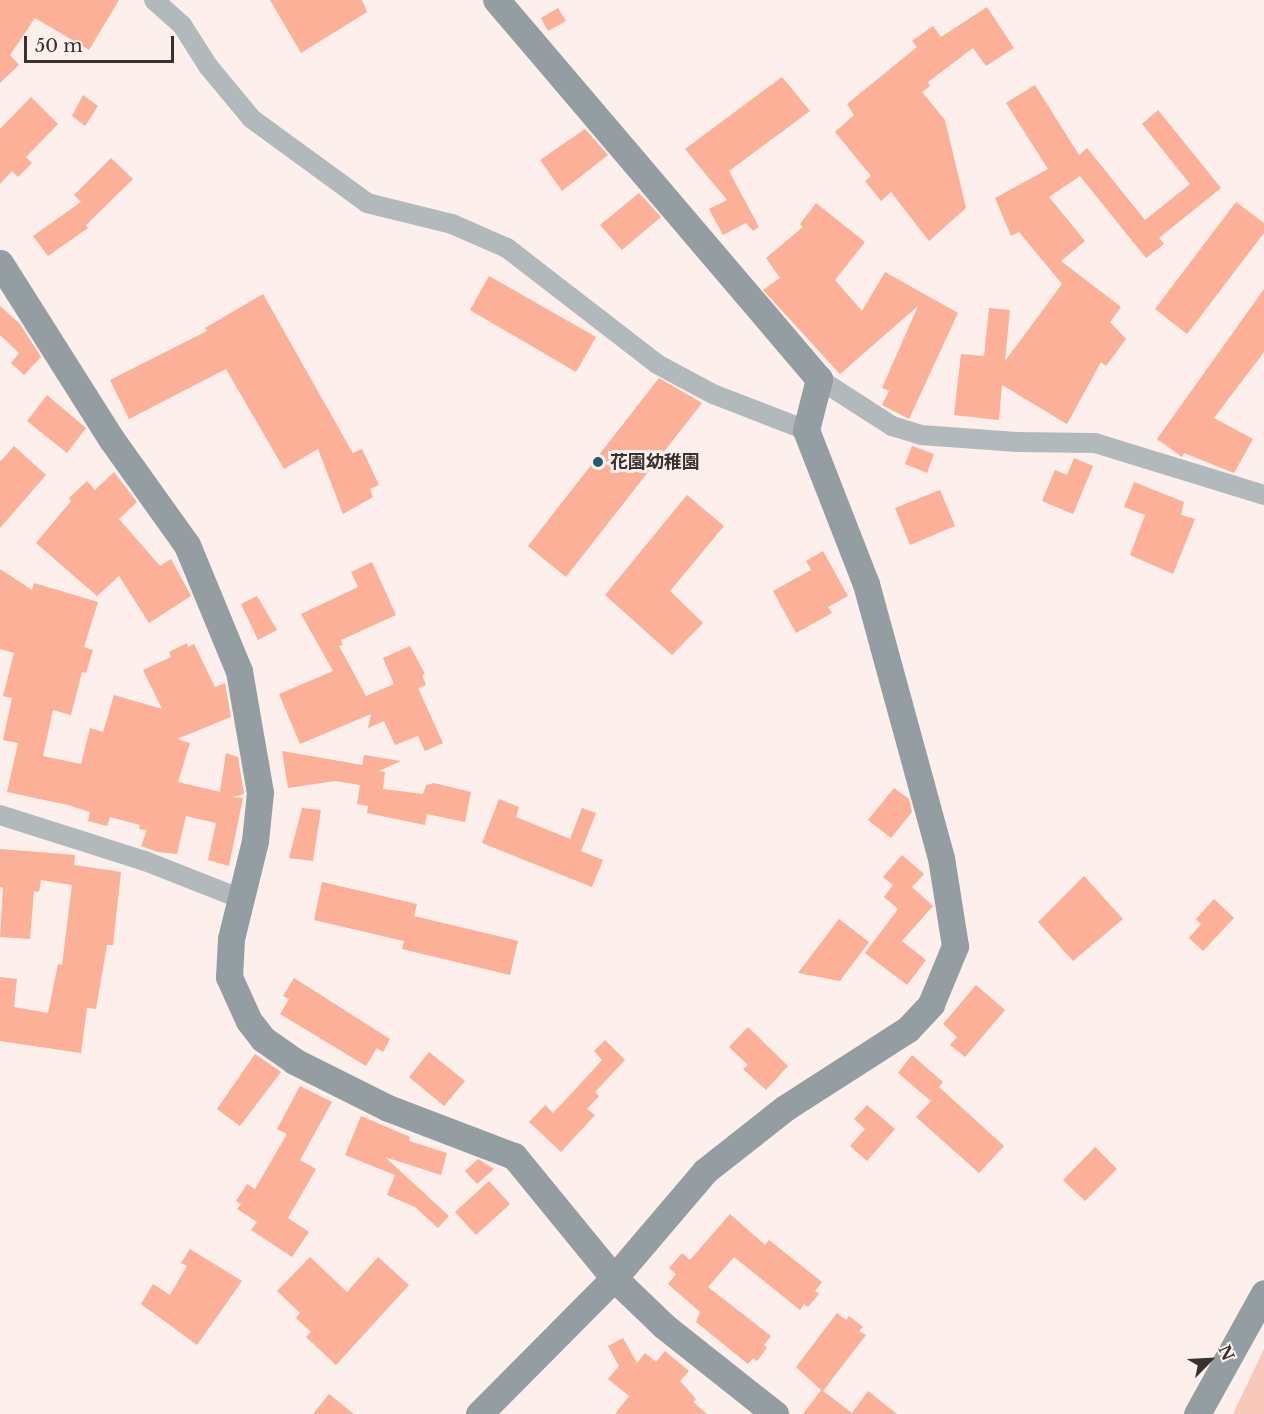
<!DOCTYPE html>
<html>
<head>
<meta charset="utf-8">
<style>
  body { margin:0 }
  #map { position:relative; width:1264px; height:1414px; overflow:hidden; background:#fdefeb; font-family:"Libre Baskerville","Noto Sans JP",serif }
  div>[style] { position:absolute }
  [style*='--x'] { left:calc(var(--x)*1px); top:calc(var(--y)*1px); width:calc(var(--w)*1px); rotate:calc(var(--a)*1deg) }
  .green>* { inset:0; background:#f8c9bb }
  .building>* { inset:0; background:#fbb097 }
  .street>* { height:20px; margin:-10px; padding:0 10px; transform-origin:10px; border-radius:10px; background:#b2b9bc }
  .secondary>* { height:27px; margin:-13.5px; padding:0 13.5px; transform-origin:13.5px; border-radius:13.5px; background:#939da2 }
  .dots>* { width:16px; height:16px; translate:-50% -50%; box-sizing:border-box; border:3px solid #fdefeb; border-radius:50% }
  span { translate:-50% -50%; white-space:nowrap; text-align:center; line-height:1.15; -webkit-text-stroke:6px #fdefeb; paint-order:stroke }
  .poi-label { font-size:18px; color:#37312f; font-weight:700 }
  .left { translate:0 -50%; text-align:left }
  .north { position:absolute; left:1180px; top:1330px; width:60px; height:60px; -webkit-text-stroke:4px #fdefeb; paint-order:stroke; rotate:66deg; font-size:16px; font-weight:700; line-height:24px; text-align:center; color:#37312f }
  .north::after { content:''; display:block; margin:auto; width:21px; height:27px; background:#37312f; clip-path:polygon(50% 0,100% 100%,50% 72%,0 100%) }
  .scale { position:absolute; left:24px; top:36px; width:150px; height:27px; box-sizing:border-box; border:3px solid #37312f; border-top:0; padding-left:8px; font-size:18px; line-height:21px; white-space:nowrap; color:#37312f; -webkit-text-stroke:4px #fdefeb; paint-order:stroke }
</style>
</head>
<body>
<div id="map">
  <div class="green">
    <i style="clip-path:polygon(1264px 1349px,1264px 1414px,1233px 1414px)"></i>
  </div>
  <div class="building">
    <i style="clip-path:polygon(0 0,119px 0,89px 50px,35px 18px,10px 55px,19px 65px,0 83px)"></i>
    <i style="clip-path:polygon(270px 0,362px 0,367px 12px,301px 53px)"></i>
    <i style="clip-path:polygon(987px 7px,1014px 48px,986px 66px,973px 48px,928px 82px,930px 86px,922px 92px,945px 120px,966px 208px,929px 241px,891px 192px,881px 201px,865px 181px,871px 176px,835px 132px,854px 115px,847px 104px,917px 47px,912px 41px,933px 26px,941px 37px)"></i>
    <i style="clip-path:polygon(558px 8px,566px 21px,548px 31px,541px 18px)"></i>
    <i style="clip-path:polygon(782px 77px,810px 111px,729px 171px,759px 227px,753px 231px,746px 223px,723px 235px,709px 209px,727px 200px,685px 149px)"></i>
    <i style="clip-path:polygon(1035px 85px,1079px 155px,1087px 148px,1145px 220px,1190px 184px,1142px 124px,1158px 110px,1221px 188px,1159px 238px,1164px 244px,1146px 258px,1080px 176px,1049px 197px,1085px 241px,1061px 261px,1121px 307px,1110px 322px,1126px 339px,1106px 366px,1101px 362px,1067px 424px,1002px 385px,999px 420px,954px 415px,961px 354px,984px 356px,989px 308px,1010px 310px,1005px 361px,1062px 284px,1019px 232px,1011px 236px,995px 198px,1048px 169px,1006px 103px)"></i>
    <i style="clip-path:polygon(83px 95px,98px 106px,85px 126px,72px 116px)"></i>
    <i style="clip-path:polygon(31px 97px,58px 124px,26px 157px,32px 163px,18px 177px,12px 171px,0 184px,0 129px)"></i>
    <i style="clip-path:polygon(585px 129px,608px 155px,562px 191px,540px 160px)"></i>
    <i style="clip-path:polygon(111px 158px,133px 179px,86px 225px,88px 228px,48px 256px,33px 236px,81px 202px,74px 195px)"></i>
    <i style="clip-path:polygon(639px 193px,661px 217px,622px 250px,600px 225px)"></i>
    <i style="clip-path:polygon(1236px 202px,1264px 223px,1264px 233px,1187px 334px,1155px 309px)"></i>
    <i style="clip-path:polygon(816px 203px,865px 242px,835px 280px,862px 311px,885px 272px,958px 313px,909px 419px,882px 405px,889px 391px,882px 388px,918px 306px,840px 374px,763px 290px,780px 278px,766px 258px,803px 227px,800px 224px)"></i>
    <i style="clip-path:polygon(489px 276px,596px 337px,576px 372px,470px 310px)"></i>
    <i style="clip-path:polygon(1264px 289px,1264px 352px,1214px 418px,1253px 439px,1234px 473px,1184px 453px,1182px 457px,1157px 439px)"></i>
    <i style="clip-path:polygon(263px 294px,351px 450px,353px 453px,362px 449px,379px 485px,370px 489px,373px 497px,343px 514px,318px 449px,284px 469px,226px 369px,129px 419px,110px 380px,207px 331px,205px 328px)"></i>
    <i style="clip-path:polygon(0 306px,20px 324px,41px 357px,24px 375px,11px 363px,19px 353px,0 335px)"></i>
    <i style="clip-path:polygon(659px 378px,702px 403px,566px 577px,528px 546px)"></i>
    <i style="clip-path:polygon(47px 395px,86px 428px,67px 453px,27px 421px)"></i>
    <i style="clip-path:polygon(14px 446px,46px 475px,0 528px,0 462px)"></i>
    <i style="clip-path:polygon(912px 446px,934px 454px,927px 473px,905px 464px)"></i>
    <i style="clip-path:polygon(1074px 458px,1093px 466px,1073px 514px,1042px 501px,1055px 470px,1067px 475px)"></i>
    <i style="clip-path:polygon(114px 472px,137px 502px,119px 519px,160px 566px,171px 559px,191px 596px,149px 623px,119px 576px,97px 596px,36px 543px,71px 501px,69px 498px,87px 481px,95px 490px)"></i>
    <i style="clip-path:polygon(1134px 482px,1184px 502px,1181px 515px,1195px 519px,1173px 574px,1130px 555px,1145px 515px,1124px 507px)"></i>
    <i style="clip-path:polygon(940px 490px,955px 526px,910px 545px,895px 508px)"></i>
    <i style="clip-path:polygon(687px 495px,724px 526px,670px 591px,703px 623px,672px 655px,605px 595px)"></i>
    <i style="clip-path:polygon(823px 551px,848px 596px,828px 607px,832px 613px,796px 633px,773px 591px,811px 570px,806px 561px)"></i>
    <i style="clip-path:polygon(372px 562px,396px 615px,341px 640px,343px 645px,339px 646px,366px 696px,394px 684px,383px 658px,410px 646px,425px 674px,422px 675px,426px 685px,418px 688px,443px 743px,425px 751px,418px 736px,395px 745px,384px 721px,368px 728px,371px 714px,300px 744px,279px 694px,333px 671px,301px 614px,358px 587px,351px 572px)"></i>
    <i style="clip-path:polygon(0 569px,32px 590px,34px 583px,98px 602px,84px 647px,93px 650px,86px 673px,82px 672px,71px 715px,53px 710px,43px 756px,81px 764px,90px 728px,103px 732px,114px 695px,162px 709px,143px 670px,171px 657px,169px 652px,187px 643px,188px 647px,194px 644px,215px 687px,225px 683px,231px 717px,177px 739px,190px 743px,178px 782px,220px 792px,226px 753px,238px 757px,244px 794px,232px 797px,243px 798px,229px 866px,208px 860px,216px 823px,186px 816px,177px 854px,158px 852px,141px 846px,147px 830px,139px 829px,140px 825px,110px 817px,107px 826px,88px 821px,90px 812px,68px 805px,7px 792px,18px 743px,3px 740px,12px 698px,3px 696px,14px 653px,0 649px)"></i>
    <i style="clip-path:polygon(257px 596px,277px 630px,258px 640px,241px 604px)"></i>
    <i style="clip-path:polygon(282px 751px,362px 765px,364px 755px,401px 761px,379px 771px,385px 772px,383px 789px,423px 794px,426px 785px,434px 783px,471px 792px,465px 822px,427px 814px,425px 825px,367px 813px,368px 806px,357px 804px,360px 785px,335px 781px,288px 788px)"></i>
    <i style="clip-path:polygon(894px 788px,909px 799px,912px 812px,891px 838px,868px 820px)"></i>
    <i style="clip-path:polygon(499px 799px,519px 807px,516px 817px,570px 839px,582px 808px,596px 813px,581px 851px,603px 860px,592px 887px,482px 843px)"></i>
    <i style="clip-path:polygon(302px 808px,321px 810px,313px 861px,289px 858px)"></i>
    <i style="clip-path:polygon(0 849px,75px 855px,74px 865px,121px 872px,113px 945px,107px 945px,96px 1009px,87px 1008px,81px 1053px,0 1041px,0 977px,17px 979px,14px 1007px,48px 1013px,58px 964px,62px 965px,72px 885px,41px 880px,39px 892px,34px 891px,30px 939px,0 937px,3px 888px,0 887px)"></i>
    <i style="clip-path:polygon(902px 855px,924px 874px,912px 887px,933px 906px,902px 941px,926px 960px,907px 985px,865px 953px,898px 909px,884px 897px,893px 885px,883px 877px)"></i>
    <i style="clip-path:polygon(1084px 876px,1123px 919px,1073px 961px,1038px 922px)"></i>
    <i style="clip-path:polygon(322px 882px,417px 904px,414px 916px,518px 941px,510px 975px,402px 949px,404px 941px,314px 920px)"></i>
    <i style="clip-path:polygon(1214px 899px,1234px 918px,1203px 951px,1189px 938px,1201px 924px,1196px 919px)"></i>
    <i style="clip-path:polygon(839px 919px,869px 942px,840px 981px,798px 973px)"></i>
    <i style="clip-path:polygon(294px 978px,390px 1039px,383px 1052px,377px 1048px,366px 1066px,280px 1014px,289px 999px,283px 996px)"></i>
    <i style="clip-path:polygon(976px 985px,1005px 1010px,965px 1057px,950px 1045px,957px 1037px,943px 1024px)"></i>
    <i style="clip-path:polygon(748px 1027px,788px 1066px,766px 1090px,743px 1069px,748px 1065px,729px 1047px)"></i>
    <i style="clip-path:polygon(605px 1040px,625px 1060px,595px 1092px,599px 1096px,587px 1109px,595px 1115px,561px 1152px,529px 1122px,545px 1105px,553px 1113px,571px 1094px,602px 1060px,594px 1051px)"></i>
    <i style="clip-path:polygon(429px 1052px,465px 1081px,444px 1106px,409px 1077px)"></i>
    <i style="clip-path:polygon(255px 1054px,281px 1072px,240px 1126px,217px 1109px)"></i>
    <i style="clip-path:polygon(912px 1055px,943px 1082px,939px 1087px,1004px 1146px,979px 1173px,916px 1117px,931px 1101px,898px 1073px)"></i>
    <i style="clip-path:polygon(300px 1086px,332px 1102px,300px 1160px,316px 1169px,288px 1218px,309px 1232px,292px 1257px,251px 1230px,257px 1222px,237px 1209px,241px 1204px,236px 1201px,247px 1184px,255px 1189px,287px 1134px,277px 1129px)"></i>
    <i style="clip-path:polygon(867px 1105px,895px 1129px,867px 1161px,850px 1146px,865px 1129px,854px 1119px)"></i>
    <i style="clip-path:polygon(361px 1116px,410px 1137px,409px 1141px,447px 1153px,441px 1175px,385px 1157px,449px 1216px,438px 1228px,415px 1207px,387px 1195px,395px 1175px,345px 1155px)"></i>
    <i style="clip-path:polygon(1095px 1147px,1117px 1169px,1085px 1201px,1063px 1180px)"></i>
    <i style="clip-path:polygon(478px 1159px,494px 1169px,477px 1184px,465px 1171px)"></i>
    <i style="clip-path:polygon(489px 1181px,510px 1204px,476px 1235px,455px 1212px)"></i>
    <i style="clip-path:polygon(730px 1214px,765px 1245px,769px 1240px,822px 1282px,815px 1291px,819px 1294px,808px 1307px,804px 1304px,800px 1310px,734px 1257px,708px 1287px,771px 1336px,764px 1345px,767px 1348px,757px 1361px,753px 1358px,748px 1364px,696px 1322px,700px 1312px,668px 1284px,676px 1274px,669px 1268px,682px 1253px,690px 1260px)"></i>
    <i style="clip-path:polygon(190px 1249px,242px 1281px,197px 1345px,141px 1304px,153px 1284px,170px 1295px,187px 1266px,181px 1263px)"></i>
    <i style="clip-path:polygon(310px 1257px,347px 1292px,378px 1257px,409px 1285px,336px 1365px,306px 1337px,311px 1332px,296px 1318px,300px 1313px,277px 1291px)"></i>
    <i style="clip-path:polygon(837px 1313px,846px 1320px,849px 1316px,863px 1327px,859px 1331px,866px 1335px,823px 1391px,852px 1413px,868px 1391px,897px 1414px,803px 1414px,821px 1390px,796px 1367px)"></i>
    <i style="clip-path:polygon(623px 1338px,637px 1363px,645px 1353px,656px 1362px,665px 1351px,689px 1371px,680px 1381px,696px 1399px,693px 1402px,707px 1414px,615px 1414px,629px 1396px,608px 1379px,619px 1366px,608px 1346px)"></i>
    <i style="clip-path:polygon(329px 1394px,354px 1414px,313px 1414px)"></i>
  </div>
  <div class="street">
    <i style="--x:154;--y:0;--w:38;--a:42"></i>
    <i style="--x:182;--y:25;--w:49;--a:57.6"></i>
    <i style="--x:208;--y:66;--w:69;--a:50.3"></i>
    <i style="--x:252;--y:119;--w:142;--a:36.1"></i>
    <i style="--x:367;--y:203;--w:88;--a:13.9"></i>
    <i style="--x:452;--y:224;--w:60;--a:23.6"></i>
    <i style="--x:507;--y:248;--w:190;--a:37.7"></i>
    <i style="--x:657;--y:364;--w:64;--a:28.2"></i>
    <i style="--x:713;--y:394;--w:100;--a:21.2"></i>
    <i style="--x:819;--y:379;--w:87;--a:32.8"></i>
    <i style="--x:892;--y:426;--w:30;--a:17"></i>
    <i style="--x:921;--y:435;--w:96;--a:4.2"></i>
    <i style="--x:1017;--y:442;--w:78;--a:0.7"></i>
    <i style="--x:1095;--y:443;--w:177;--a:17.1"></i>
    <i style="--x:0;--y:815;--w:152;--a:17.6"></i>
    <i style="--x:145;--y:861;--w:101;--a:21.5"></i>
  </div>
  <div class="secondary">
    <i style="--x:0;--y:263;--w:209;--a:57.7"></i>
    <i style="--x:112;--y:440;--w:129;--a:54.5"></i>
    <i style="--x:187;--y:545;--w:136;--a:67.6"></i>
    <i style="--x:239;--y:671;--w:123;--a:80.2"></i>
    <i style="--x:260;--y:792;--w:49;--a:95.8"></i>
    <i style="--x:255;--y:841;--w:101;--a:103.8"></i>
    <i style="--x:231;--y:939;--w:38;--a:93"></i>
    <i style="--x:229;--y:977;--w:48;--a:65.6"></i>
    <i style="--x:249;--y:1021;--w:23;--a:52"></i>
    <i style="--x:263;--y:1039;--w:38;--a:35"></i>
    <i style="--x:294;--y:1061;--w:105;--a:26.6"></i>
    <i style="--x:388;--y:1108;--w:135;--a:20.9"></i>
    <i style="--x:514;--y:1156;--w:158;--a:50.7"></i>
    <i style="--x:614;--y:1278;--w:69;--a:43.8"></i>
    <i style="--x:664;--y:1326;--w:142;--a:38.4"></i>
    <i style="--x:479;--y:1414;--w:192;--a:-45.2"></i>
    <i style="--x:614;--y:1278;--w:140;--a:-49.6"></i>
    <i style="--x:705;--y:1171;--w:102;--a:-38.2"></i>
    <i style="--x:785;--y:1108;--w:146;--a:-32.7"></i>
    <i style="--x:908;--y:1029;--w:34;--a:-47"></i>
    <i style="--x:931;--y:1004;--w:63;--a:-67.5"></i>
    <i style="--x:955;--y:946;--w:89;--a:-99"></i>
    <i style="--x:941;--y:858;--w:284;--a:-105.3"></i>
    <i style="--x:866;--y:584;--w:165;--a:-111.3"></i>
    <i style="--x:806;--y:430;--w:53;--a:-75.7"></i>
    <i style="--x:819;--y:379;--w:498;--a:-130.4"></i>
    <i style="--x:1197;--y:1414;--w:138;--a:-61"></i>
  </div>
  <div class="dots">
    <i style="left:598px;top:462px;background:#1f5e74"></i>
  </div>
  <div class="poi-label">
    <span class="left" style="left:610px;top:462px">花園幼稚園</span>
  </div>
  <div class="north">N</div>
  <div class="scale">50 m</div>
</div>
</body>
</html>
